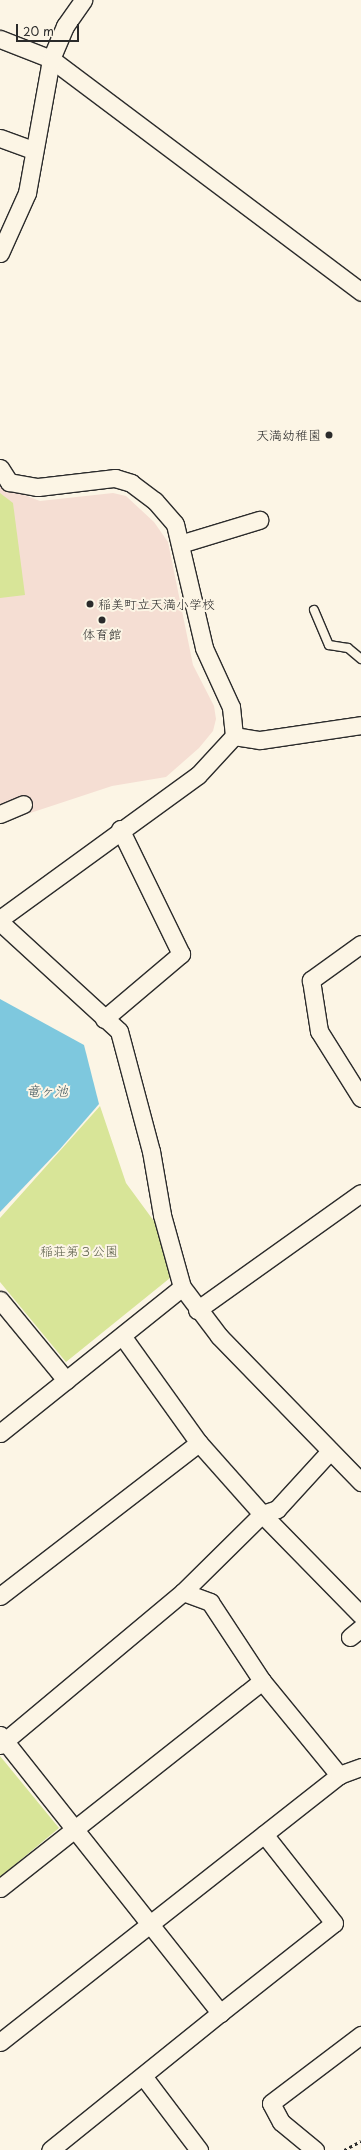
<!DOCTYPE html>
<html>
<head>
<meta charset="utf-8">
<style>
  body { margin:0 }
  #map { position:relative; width:361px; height:2150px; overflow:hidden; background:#fcf5e5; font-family:"Playpen Sans","Klee One",sans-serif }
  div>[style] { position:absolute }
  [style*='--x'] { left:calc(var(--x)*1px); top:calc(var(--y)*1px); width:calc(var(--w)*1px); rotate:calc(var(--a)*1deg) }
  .built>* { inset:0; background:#f5ded3 }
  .green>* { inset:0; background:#d8e598 }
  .water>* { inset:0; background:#7ec8de }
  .path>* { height:2.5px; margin-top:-1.25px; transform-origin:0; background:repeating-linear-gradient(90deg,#2b2b2b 0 3px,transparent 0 6px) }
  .roads { filter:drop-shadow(1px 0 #2b2b2b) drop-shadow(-1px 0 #2b2b2b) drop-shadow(0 1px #2b2b2b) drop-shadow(0 -1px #2b2b2b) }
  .service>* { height:8px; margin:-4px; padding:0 4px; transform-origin:4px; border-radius:4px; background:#fcf5e5 }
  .minor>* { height:17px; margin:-8.5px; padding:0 8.5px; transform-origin:8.5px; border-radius:8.5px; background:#fcf5e5 }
  .dots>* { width:11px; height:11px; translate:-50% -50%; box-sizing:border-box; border:2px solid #fcf5e5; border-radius:50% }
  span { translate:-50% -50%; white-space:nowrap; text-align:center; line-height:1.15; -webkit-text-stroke:4px #fcf5e5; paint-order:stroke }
  .poi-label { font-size:13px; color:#2b2b2b }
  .right { translate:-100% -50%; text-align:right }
  .left { translate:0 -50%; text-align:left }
  .park-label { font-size:13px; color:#565a46 }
  .water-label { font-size:14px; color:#445a61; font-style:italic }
  .scale { position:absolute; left:16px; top:24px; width:63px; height:18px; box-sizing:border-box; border:2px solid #2b2b2b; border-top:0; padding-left:5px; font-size:12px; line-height:14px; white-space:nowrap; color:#2b2b2b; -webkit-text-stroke:3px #fcf5e5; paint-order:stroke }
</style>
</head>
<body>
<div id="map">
  <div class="built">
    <i style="clip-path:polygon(0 486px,40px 501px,113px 493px,126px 496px,154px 522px,168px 542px,193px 665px,214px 706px,216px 719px,213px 731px,199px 748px,166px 777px,112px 786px,0 823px)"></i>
  </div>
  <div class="green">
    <i style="clip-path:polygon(0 493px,13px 503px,25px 595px,0 598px)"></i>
    <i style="clip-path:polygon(100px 1106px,126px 1183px,159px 1228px,170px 1278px,66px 1362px,0 1282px,0 1218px)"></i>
    <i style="clip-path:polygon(0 1756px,59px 1828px,0 1877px)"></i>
  </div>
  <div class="water">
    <i style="clip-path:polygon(0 999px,84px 1045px,99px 1104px,60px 1149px,0 1212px)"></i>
  </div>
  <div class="path">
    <i style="--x:344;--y:2150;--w:19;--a:-28"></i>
  </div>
  <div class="roads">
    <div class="service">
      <i style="--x:314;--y:610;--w:38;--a:67"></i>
      <i style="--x:329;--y:645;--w:19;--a:9"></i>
      <i style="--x:348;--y:648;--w:17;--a:40"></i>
    </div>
    <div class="minor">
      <i style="--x:0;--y:39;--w:55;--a:21.4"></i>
      <i style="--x:51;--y:59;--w:388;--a:36.9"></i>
      <i style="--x:0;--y:138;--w:35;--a:20"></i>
      <i style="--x:0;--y:253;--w:66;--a:-65.8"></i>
      <i style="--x:27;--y:193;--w:136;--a:-79.8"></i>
      <i style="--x:51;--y:59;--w:36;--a:-67"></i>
      <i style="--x:65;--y:26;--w:32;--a:-55"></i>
      <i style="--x:0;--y:468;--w:17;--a:57"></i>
      <i style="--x:9;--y:482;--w:29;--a:10"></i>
      <i style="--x:38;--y:487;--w:78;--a:-6.7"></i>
      <i style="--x:115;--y:478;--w:17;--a:17"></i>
      <i style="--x:131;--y:483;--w:30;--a:37"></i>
      <i style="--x:155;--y:501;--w:30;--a:49"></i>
      <i style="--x:175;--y:524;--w:127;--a:76.8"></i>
      <i style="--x:204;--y:648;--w:65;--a:65.4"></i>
      <i style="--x:231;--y:707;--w:29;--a:84"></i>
      <i style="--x:234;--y:736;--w:53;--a:132.7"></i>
      <i style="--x:198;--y:775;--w:245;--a:144"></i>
      <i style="--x:180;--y:544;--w:83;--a:-16.9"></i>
      <i style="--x:234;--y:736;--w:26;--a:9"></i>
      <i style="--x:260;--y:740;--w:102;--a:-8.4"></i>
      <i style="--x:0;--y:814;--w:25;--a:-23"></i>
      <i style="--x:0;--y:922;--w:161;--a:42.5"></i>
      <i style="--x:119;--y:1031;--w:124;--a:75.1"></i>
      <i style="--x:151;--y:1151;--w:65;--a:80.2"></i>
      <i style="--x:162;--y:1215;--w:75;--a:74.5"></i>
      <i style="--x:182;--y:1287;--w:61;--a:52.9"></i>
      <i style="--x:219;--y:1336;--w:204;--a:45.8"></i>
      <i style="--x:361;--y:944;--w:62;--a:144.2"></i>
      <i style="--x:311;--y:980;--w:52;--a:81.1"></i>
      <i style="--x:319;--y:1031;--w:79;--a:57.9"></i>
      <i style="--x:104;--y:1019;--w:101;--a:-40.2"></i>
      <i style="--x:181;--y:954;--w:139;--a:-116"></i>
      <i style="--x:0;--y:1300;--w:104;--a:50.5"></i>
      <i style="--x:197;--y:1310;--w:201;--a:-35.5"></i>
      <i style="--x:123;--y:1337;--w:130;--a:54.4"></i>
      <i style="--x:199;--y:1443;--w:95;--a:48.4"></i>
      <i style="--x:262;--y:1514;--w:141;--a:45.6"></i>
      <i style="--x:0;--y:1433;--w:233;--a:-38.7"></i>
      <i style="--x:183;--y:1592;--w:29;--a:20"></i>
      <i style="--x:210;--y:1602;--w:95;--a:56.6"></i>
      <i style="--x:262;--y:1681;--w:122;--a:50.7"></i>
      <i style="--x:0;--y:1596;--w:251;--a:-37.6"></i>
      <i style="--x:350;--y:1637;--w:14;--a:-39"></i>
      <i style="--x:0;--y:1735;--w:355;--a:51.6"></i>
      <i style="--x:220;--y:2013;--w:218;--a:141.1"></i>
      <i style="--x:0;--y:1745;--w:239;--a:-39.9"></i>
      <i style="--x:183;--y:1592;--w:111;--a:-44.6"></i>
      <i style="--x:262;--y:1514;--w:16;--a:-18"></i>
      <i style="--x:277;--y:1509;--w:79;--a:-47.6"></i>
      <i style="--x:0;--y:1888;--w:334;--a:-38.3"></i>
      <i style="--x:220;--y:2013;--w:145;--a:-38.3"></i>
      <i style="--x:334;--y:1923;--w:113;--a:-128.2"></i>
      <i style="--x:0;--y:2042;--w:432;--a:-38.2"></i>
      <i style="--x:339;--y:1775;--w:23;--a:-20"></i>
      <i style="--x:143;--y:2076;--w:93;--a:52.9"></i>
      <i style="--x:315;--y:2150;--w:44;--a:-140.5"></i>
      <i style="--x:281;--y:2122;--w:21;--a:-118"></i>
      <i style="--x:271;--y:2103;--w:113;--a:-37.1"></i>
    </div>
  </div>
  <div class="dots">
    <i style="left:329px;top:435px;background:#2b2b2b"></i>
    <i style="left:90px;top:604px;background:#2b2b2b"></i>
    <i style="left:102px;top:620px;background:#2b2b2b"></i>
  </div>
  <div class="poi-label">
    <span class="right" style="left:321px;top:435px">天満幼稚園</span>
    <span class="left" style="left:98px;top:604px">稲美町立天満小学校</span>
    <span style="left:102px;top:634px">体育館</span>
  </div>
  <div class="park-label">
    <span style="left:79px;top:1251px">稲荘第３公園</span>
  </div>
  <div class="water-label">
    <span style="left:47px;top:1091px">竜ヶ池</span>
  </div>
  <div class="scale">20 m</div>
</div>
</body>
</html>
